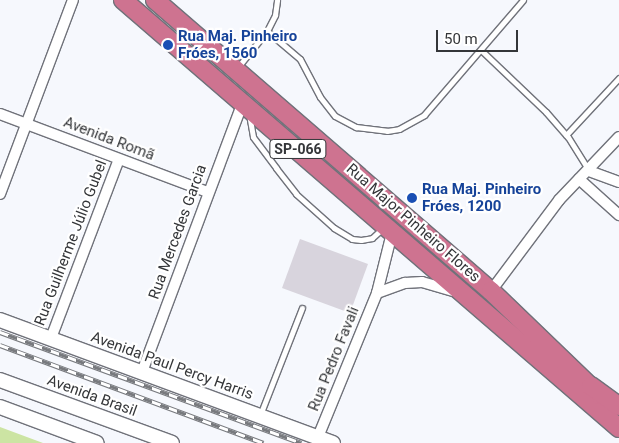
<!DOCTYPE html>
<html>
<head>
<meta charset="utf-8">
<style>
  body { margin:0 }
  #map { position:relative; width:619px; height:443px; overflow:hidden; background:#f6f8fd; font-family:Roboto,sans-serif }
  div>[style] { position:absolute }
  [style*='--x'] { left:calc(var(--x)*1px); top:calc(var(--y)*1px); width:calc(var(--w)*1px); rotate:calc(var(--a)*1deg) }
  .green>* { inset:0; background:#cce4a3 }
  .building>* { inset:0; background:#d8d4dd }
  .roads { filter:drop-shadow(1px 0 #70727a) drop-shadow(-1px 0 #70727a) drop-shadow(0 1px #70727a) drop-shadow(0 -1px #70727a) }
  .lane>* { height:5px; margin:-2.5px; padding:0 2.5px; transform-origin:2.5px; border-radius:2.5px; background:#fff }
  .street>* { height:10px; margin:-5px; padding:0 5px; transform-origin:5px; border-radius:5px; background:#fff }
  .secondary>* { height:14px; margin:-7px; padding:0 7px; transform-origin:7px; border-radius:7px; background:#fff }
  .highway>* { height:18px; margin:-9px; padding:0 9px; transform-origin:9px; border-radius:9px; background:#ce7390 }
  .rail>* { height:5px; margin-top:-2.5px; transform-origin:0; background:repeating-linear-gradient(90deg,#fff 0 9px,#787a7e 0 18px); box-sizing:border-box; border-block:1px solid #787a7e }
  .dots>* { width:14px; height:14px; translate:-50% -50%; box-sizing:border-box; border:2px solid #fff; border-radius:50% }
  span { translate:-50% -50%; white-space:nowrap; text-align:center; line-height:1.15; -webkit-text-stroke:4.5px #fff; paint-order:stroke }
  .shield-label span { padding:1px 4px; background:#fff; border:1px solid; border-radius:4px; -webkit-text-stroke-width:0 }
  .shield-label { font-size:14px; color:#343639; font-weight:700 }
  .transit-label { font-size:15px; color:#164399; font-weight:700 }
  .left { translate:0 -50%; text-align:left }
  .street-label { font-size:15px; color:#343639 }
  .scale { position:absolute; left:436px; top:30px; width:82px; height:22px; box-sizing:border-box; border:2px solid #343639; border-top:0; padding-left:6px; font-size:15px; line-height:18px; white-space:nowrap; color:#343639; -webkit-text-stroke:4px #fff; paint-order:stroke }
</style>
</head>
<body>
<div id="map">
  <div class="green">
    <i style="clip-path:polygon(0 427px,43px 443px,0 443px)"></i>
  </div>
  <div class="building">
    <i style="clip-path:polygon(300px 239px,368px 264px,350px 313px,282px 288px)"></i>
  </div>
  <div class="roads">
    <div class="lane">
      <i style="--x:267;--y:31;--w:43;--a:40.3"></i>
      <i style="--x:300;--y:59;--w:43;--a:62.2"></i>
      <i style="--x:320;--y:97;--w:24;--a:52"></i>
      <i style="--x:335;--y:116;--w:24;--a:28"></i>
      <i style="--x:356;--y:127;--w:31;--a:7"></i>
      <i style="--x:387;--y:131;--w:12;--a:-9"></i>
      <i style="--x:399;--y:129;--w:29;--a:-29"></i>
      <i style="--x:424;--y:115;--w:152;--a:-49.3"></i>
      <i style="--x:482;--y:51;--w:88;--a:43.6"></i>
      <i style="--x:546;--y:112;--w:33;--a:49"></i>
      <i style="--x:568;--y:137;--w:38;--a:58"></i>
      <i style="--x:238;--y:67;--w:46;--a:-51.1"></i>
      <i style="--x:267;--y:31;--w:18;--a:-63"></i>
      <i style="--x:275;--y:15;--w:15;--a:-82"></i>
      <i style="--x:249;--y:114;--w:23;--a:80"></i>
      <i style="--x:253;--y:137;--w:39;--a:53"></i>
      <i style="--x:276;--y:168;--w:33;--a:52"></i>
      <i style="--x:296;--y:194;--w:51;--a:41.8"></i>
      <i style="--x:334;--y:228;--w:21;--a:31"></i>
      <i style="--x:352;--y:239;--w:9;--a:6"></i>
      <i style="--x:361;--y:240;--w:11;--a:-10"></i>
      <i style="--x:372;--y:238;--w:15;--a:-42"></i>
      <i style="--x:566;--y:135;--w:78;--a:-47.1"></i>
      <i style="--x:260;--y:415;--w:115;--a:-68.6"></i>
    </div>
    <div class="street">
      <i style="--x:0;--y:114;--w:222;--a:20.6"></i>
      <i style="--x:589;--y:171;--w:32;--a:20"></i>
      <i style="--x:579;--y:179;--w:54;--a:42"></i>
      <i style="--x:0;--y:194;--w:207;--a:-69.4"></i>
      <i style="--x:491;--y:291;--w:114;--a:-53.2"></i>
      <i style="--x:559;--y:200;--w:87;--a:-46.4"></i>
      <i style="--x:377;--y:293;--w:30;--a:-20"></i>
      <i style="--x:405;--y:283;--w:17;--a:-3"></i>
      <i style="--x:422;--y:282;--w:32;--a:16"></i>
      <i style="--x:51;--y:338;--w:191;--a:-69.2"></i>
      <i style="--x:142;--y:372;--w:288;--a:-69.5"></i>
      <i style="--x:318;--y:437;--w:156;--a:-67.7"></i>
      <i style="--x:377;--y:293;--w:66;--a:-76"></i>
    </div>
    <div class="secondary">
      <i style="--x:0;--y:320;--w:355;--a:20.3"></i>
      <i style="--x:0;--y:380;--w:183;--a:20.1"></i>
      <i style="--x:0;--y:407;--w:103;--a:20.4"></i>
    </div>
    <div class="highway">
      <i style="--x:123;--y:0;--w:655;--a:40.79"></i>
      <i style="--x:155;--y:0;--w:444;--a:40.9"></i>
      <i style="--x:491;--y:291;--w:150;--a:43.9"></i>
      <i style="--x:591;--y:386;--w:34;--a:36"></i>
    </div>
  </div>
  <div class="rail">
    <i style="--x:0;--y:332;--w:321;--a:20.2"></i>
    <i style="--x:0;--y:345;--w:281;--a:20.4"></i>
  </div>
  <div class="dots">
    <i style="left:168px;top:45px;background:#1a4fb4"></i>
    <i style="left:412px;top:198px;background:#1a4fb4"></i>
  </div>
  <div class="shield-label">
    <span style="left:298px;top:149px">SP-066</span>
  </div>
  <div class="transit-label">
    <span class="left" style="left:178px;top:45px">Rua Maj. Pinheiro<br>Fróes, 1560</span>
    <span class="left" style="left:422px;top:198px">Rua Maj. Pinheiro<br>Fróes, 1200</span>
  </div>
  <div class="street-label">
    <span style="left:109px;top:139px;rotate:21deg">Avenida Romã</span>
    <span style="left:413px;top:223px;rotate:41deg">Rua Major Pinheiro Flores</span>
    <span style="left:178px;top:232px;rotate:-70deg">Rua Mercedes Garcia</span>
    <span style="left:71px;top:243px;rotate:-69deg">Rua Guilherme Júlio Gubel</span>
    <span style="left:334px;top:359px;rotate:-68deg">Rua Pedro Favali</span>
    <span style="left:172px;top:366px;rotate:20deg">Avenida Paul Percy Harris</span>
    <span style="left:92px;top:396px;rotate:20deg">Avenida Brasil</span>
  </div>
  <div class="scale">50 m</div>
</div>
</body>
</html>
